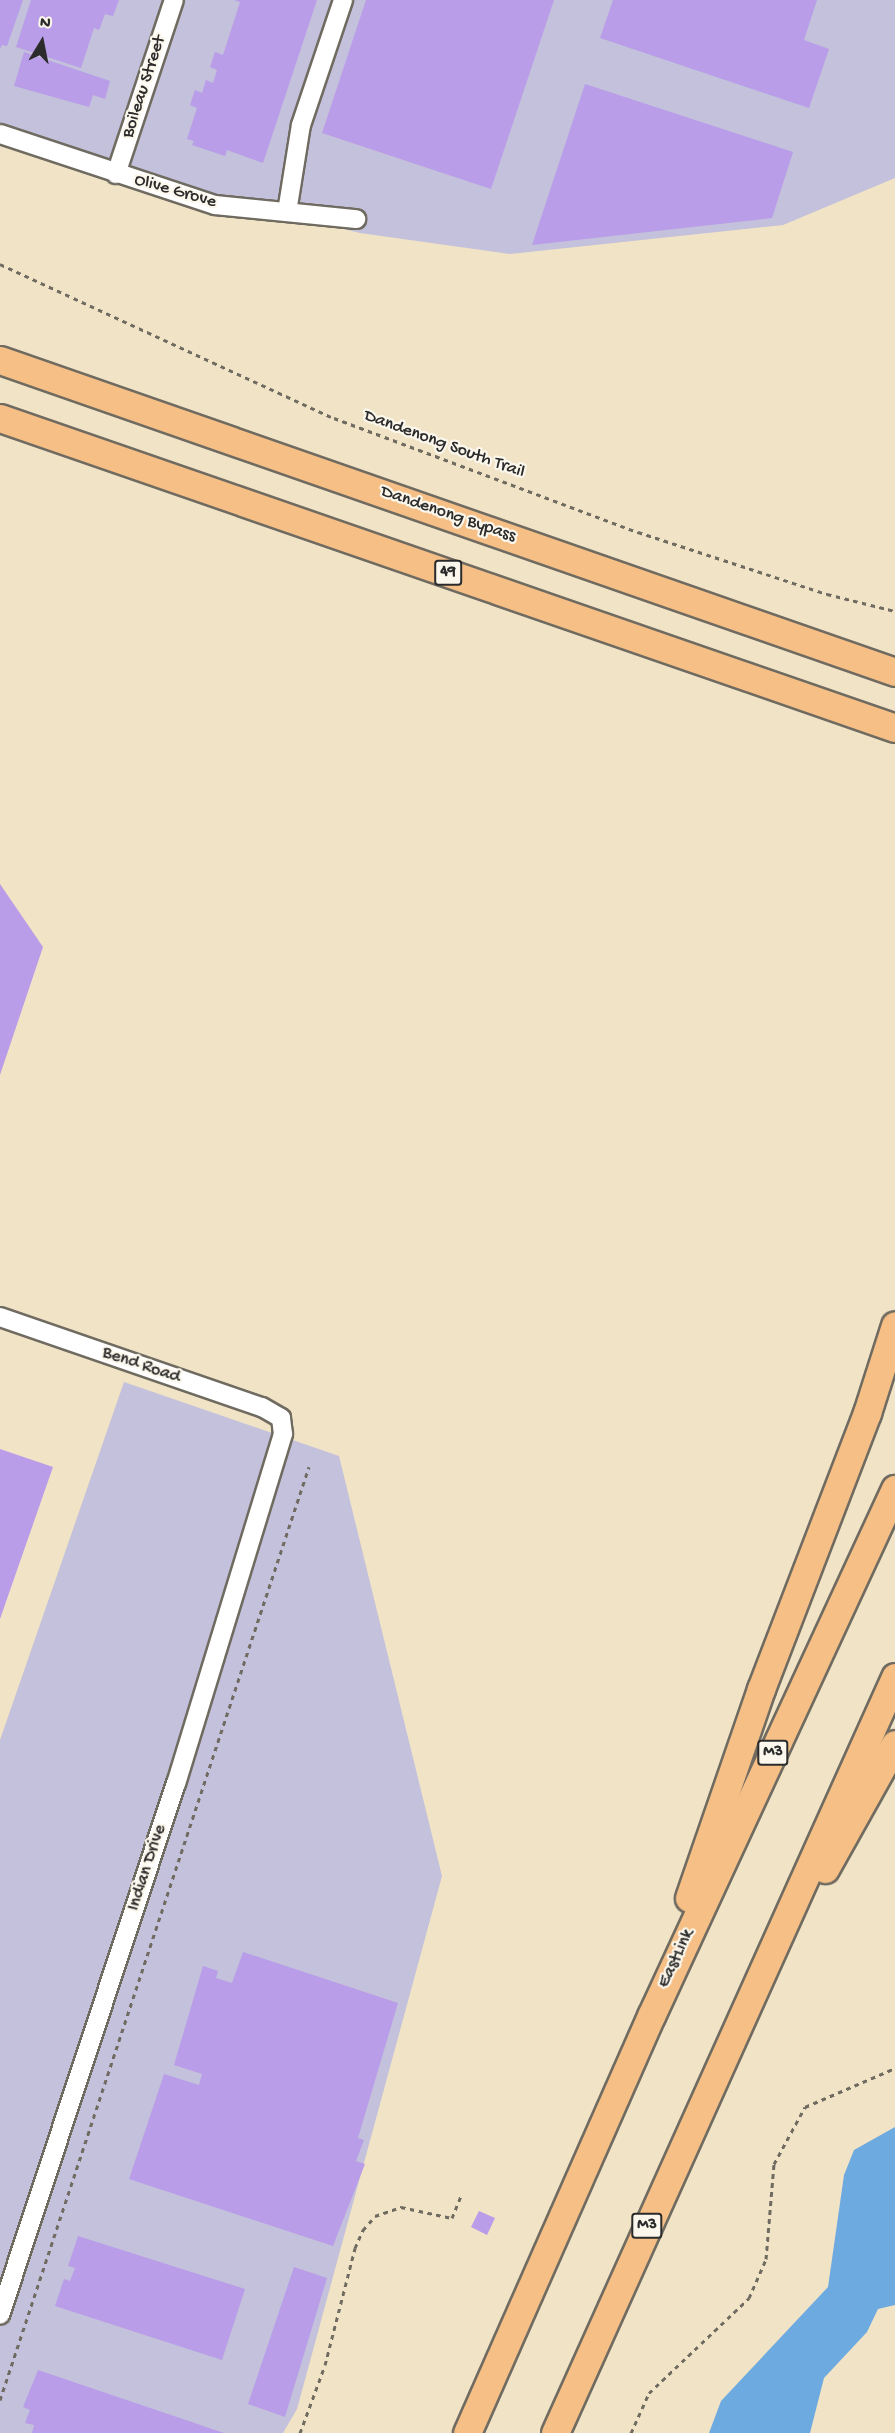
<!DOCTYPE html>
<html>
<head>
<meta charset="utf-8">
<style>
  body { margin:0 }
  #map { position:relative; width:895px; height:2433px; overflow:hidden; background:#f1e3c6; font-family:"Gochi Hand",sans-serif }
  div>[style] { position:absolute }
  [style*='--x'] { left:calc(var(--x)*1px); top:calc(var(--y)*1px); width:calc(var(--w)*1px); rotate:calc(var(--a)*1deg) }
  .industrial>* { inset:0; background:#c3c1db }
  .water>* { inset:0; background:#6daadf }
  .building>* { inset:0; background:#b99de8 }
  .path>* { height:3px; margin-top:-1.5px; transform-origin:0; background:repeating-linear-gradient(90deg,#706b61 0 4.5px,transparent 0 9px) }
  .roads { filter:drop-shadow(2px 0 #706b61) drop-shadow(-2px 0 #706b61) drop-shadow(0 2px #706b61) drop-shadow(0 -2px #706b61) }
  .minor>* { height:18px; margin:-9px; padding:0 9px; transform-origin:9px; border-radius:9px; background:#fff }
  .highway>* { height:27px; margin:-13.5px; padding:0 13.5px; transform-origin:13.5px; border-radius:13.5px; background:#f5bf86 }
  span { translate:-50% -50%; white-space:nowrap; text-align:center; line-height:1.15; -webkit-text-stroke:4.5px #fbf7ec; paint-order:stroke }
  .shield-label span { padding:2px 4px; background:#fbf7ec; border:2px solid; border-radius:4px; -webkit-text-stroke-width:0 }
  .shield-label { font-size:16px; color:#2b2b2b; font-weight:700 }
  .street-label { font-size:18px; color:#2b2b2b }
  .north { position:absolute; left:12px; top:12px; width:60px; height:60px; -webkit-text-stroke:4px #fbf7ec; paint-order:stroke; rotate:10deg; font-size:16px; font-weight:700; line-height:24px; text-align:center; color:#2b2b2b }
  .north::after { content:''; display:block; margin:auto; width:21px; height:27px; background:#2b2b2b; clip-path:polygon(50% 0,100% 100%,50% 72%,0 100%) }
</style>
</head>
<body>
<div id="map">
  <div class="industrial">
    <i style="clip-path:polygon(0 0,895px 0,895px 178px,783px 225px,510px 254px,360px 233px,204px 195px,0 124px)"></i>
    <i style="clip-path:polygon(124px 1382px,339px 1456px,442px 1876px,297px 2409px,283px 2433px,0 2433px,0 1740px)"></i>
  </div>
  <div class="water">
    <i style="clip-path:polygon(895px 2127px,895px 2305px,878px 2309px,867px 2332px,824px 2378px,810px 2433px,709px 2433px,721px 2401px,828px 2287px,844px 2175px,854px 2150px)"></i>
  </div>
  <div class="building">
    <i style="clip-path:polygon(0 0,23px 0,7px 46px,2px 45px,0 49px)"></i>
    <i style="clip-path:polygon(31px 0,119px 0,113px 16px,105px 14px,99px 30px,94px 28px,81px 68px,16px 47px)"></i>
    <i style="clip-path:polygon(234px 0,317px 0,263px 163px,227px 150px,225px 156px,192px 145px,194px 141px,187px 139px,197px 108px,190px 105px,195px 90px,202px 93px,206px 80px,213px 83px,217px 70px,210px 67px,215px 52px,223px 55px,240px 2px)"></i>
    <i style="clip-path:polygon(366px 0,554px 0,491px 189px,322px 133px)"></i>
    <i style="clip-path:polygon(613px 0,817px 0,804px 40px,829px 49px,809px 108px,600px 38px)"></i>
    <i style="clip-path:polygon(24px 52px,110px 81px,105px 99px,93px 95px,89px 107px,14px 86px)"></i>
    <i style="clip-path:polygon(585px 84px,793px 152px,772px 218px,532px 245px)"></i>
    <i style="clip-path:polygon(0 884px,43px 947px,0 1075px)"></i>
    <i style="clip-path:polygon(0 1449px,53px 1467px,0 1619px)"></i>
    <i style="clip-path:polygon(243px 1952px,398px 2003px,358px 2138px,364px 2140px,356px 2161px,365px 2164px,333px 2246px,129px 2179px,164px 2074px,199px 2085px,202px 2074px,174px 2065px,203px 1966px,218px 1971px,216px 1978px,232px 1983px)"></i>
    <i style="clip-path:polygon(479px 2211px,495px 2218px,487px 2235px,471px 2227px)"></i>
    <i style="clip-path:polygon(78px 2236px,245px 2289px,222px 2360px,55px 2306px,64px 2279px,70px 2281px,75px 2268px,68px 2266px)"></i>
    <i style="clip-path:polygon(294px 2267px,327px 2278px,285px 2417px,248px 2404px)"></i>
    <i style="clip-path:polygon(38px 2370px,224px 2433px,32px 2433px,34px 2425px,25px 2423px,30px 2410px,23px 2407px)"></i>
  </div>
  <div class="path">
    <i style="--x:0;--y:264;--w:368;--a:24.8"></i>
    <i style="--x:334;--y:418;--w:325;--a:20.6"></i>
    <i style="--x:638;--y:532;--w:199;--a:18.2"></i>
    <i style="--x:827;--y:594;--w:70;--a:14"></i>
    <i style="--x:0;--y:2400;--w:983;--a:-71.68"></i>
    <i style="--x:300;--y:2433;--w:72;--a:-69.8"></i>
    <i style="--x:325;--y:2365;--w:121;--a:-75.6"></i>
    <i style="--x:355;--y:2248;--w:20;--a:-66"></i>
    <i style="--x:363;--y:2230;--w:18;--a:-49"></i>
    <i style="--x:375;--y:2216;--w:28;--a:-19"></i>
    <i style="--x:401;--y:2207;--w:52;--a:12.2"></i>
    <i style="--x:452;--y:2218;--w:24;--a:-68"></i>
    <i style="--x:631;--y:2433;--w:44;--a:-65.8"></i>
    <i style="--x:649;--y:2393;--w:138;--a:-43.5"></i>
    <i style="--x:749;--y:2298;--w:43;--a:-66.4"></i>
    <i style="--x:766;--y:2259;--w:95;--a:-85.2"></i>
    <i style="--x:774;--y:2164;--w:65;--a:-61.5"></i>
    <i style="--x:805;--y:2107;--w:98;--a:-23.4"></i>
  </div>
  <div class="roads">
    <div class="minor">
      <i style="--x:0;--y:134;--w:226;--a:18.3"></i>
      <i style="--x:215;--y:205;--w:142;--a:5.7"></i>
      <i style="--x:116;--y:174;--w:183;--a:-71.6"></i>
      <i style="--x:287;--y:212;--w:88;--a:-80.9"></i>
      <i style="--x:301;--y:125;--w:132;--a:-71.4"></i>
      <i style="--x:0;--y:1317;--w:277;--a:19"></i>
      <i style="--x:262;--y:1407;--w:22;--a:30"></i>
      <i style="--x:281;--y:1418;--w:16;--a:83"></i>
      <i style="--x:283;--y:1434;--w:365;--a:107"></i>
      <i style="--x:176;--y:1783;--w:560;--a:108.31"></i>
    </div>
    <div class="highway">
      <i style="--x:0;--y:360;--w:948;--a:19.22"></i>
      <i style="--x:0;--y:418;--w:947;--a:19.1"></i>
      <i style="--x:825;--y:1869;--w:143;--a:-60.8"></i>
      <i style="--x:689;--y:1898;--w:221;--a:-71"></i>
      <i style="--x:761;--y:1689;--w:296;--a:-69"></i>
      <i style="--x:867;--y:1413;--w:92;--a:-72.3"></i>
      <i style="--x:467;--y:2433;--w:456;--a:-66.2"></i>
      <i style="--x:651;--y:2016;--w:581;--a:-65.16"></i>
      <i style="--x:555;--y:2433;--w:829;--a:-65.78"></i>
    </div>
  </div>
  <div class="shield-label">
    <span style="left:448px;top:573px">49</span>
    <span style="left:773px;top:1753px">M3</span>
    <span style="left:647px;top:2226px">M3</span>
  </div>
  <div class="street-label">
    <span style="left:145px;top:87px;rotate:-72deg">Boileau Street</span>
    <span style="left:175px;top:192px;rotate:16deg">Olive Grove</span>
    <span style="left:444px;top:445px;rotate:20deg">Dandenong South Trail</span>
    <span style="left:448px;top:515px;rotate:19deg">Dandenong Bypass</span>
    <span style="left:141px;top:1366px;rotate:19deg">Bend Road</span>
    <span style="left:148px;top:1868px;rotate:-72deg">Indian Drive</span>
    <span style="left:677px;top:1959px;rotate:-65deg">EastLink</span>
  </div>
  <div class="north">N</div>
</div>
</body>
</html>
